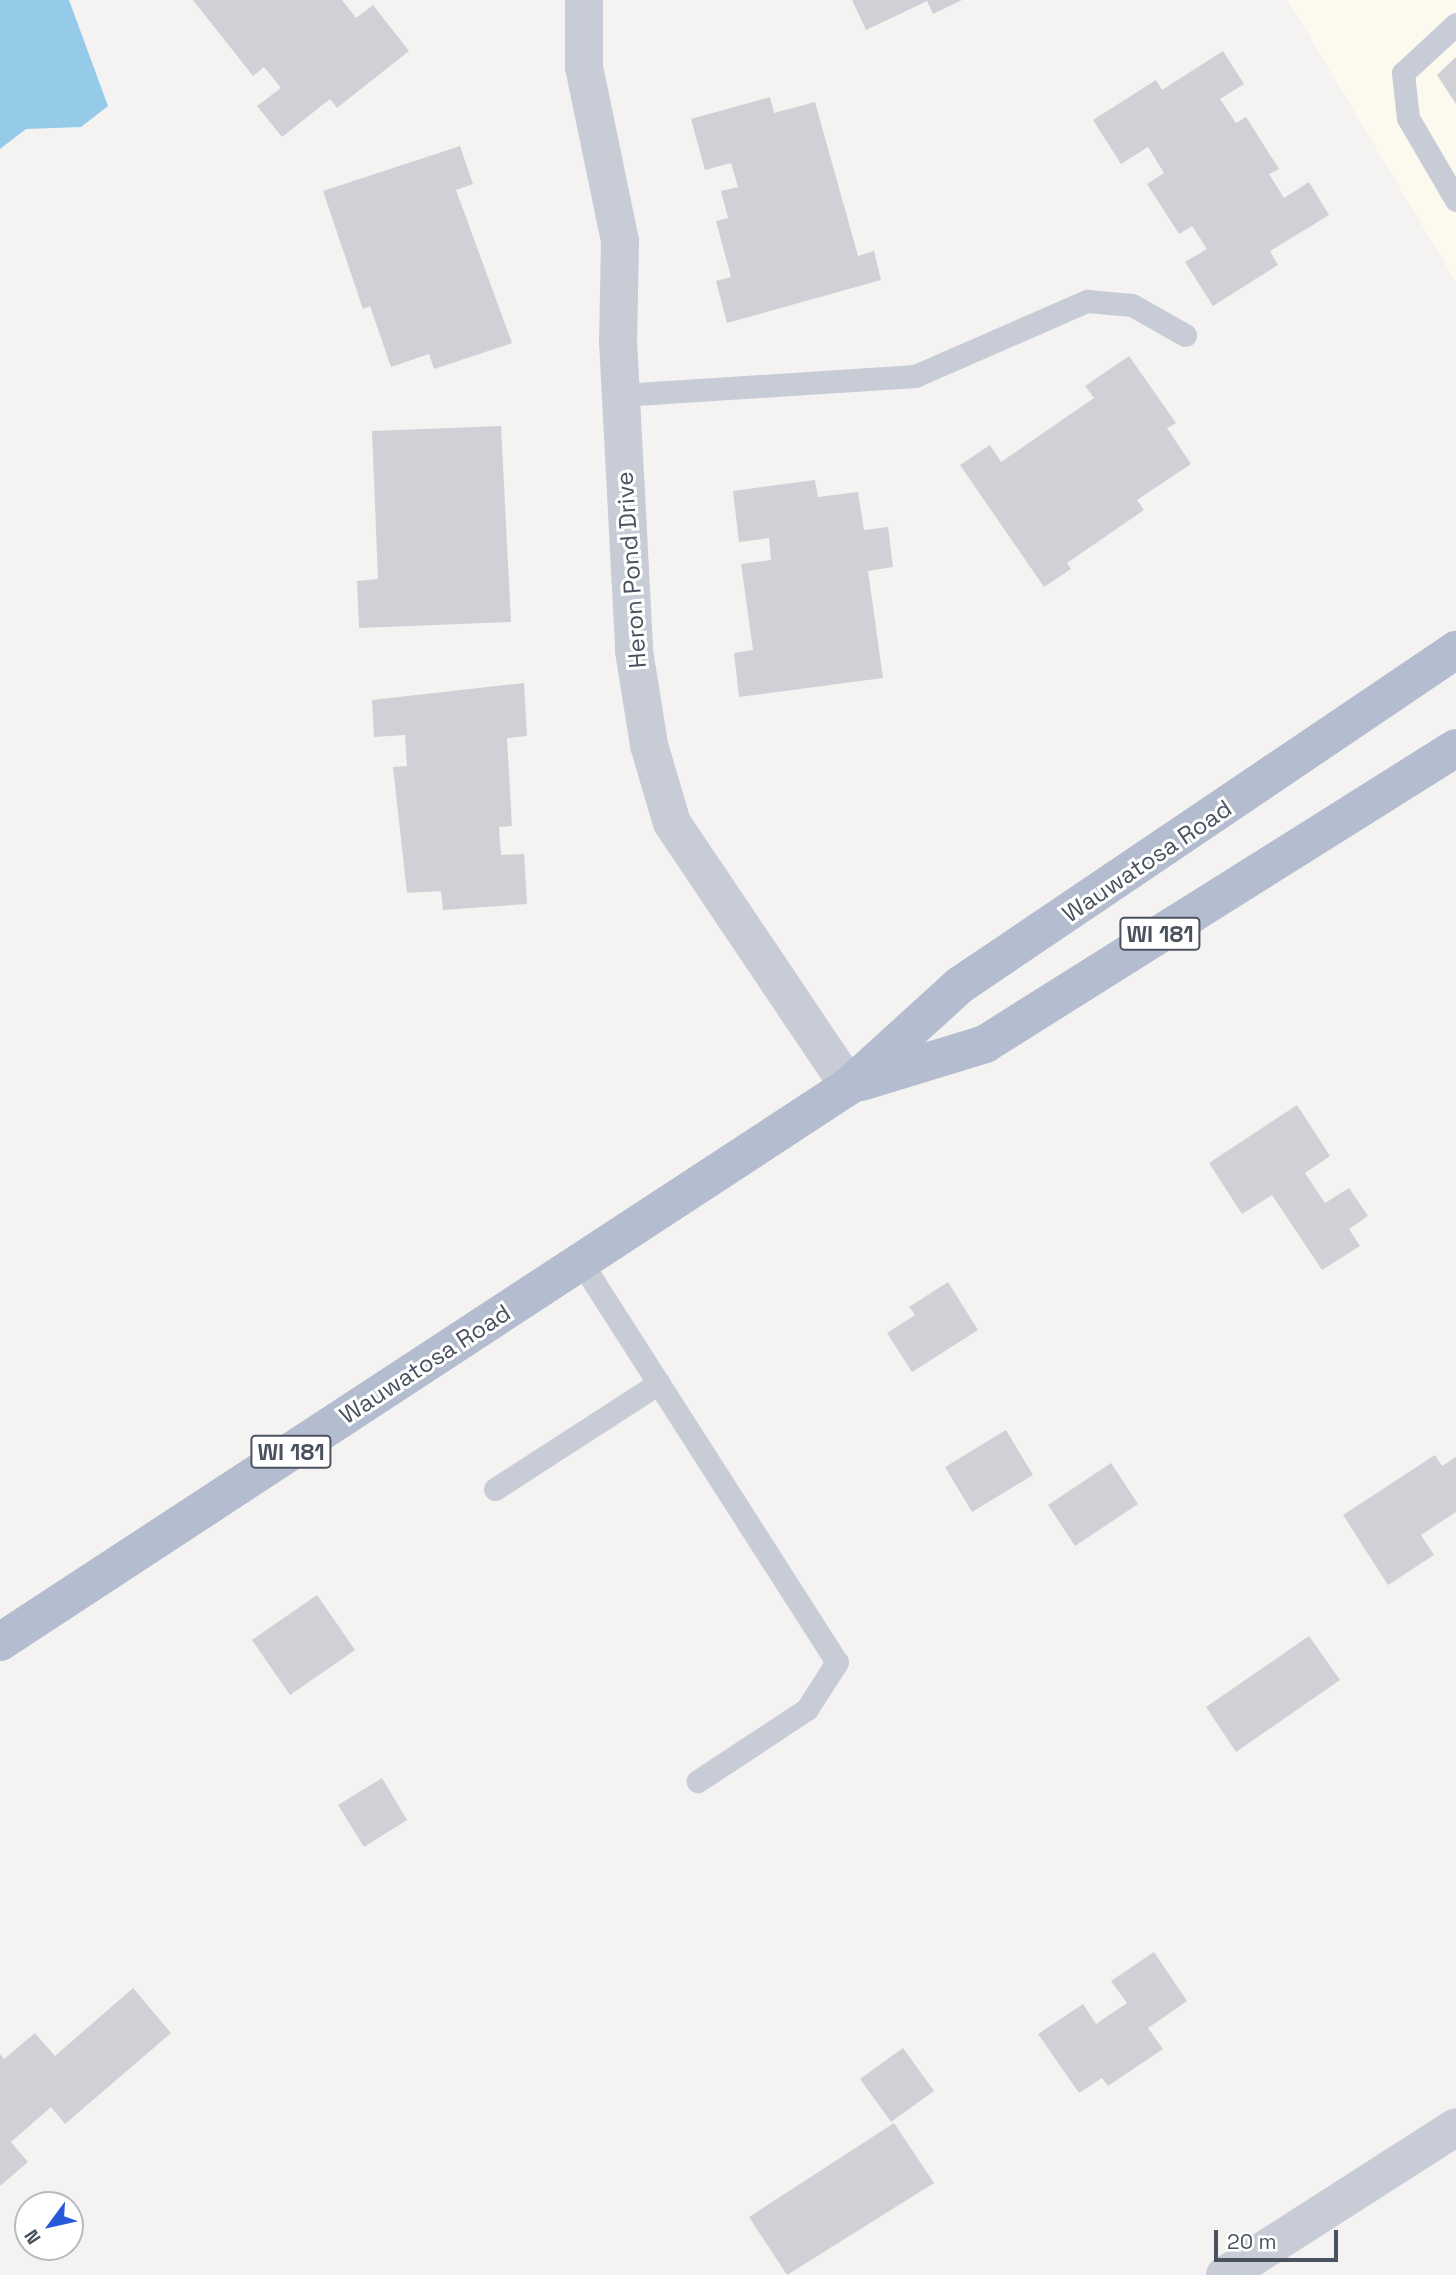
<!DOCTYPE html>
<html>
<head>
<meta charset="utf-8">
<style>
  body { margin:0 }
  #map { position:relative; width:1456px; height:2275px; overflow:hidden; background:#f4f3f2; font-family:"Space Grotesk",sans-serif }
  div>[style] { position:absolute }
  [style*='--x'] { left:calc(var(--x)*1px); top:calc(var(--y)*1px); width:calc(var(--w)*1px); rotate:calc(var(--a)*1deg) }
  .commercial>* { inset:0; background:#fcfaef }
  .water>* { inset:0; background:#95cae8 }
  .building>* { inset:0; background:#d0d1d6 }
  .lane>* { height:23px; margin:-11.5px; padding:0 11.5px; transform-origin:11.5px; border-radius:11.5px; background:#c7ccd6 }
  .street>* { height:38px; margin:-19px; padding:0 19px; transform-origin:19px; border-radius:19px; background:#c7ccd6 }
  .primary>* { height:38px; margin:-19px; padding:0 19px; transform-origin:19px; border-radius:19px; background:#b4bdcf }
  span { translate:-50% -50%; white-space:nowrap; text-align:center; line-height:1.15; -webkit-text-stroke:6px #fff; paint-order:stroke }
  .shield-label span { padding:2px 5px; background:#fff; border:2px solid; border-radius:5px; -webkit-text-stroke-width:0 }
  .shield-label { font-size:23px; color:#4b525f; font-weight:700 }
  .street-label { font-size:24px; color:#4b525f }
  .north { position:absolute; left:14px; top:2191px; width:70px; height:70px; box-sizing:border-box; background:#fff; border:2px solid #b7babf; border-radius:50%; rotate:237deg; font-size:19px; font-weight:700; line-height:28px; text-align:center; color:#4b525f }
  .north::after { content:''; display:block; margin:auto; width:24px; height:32px; background:#265adb; clip-path:polygon(50% 0,100% 100%,50% 72%,0 100%) }
  .scale { position:absolute; left:1214px; top:2230px; width:124px; height:32px; box-sizing:border-box; border:4px solid #4b525f; border-top:0; padding-left:9px; font-size:21px; line-height:24px; white-space:nowrap; color:#4b525f; -webkit-text-stroke:5px #fff; paint-order:stroke }
</style>
</head>
<body>
<div id="map">
  <div class="commercial">
    <i style="clip-path:polygon(1288px 0,1456px 0,1456px 282px)"></i>
  </div>
  <div class="water">
    <i style="clip-path:polygon(0 0,69px 0,108px 106px,81px 127px,26px 129px,0 149px)"></i>
  </div>
  <div class="building">
    <i style="clip-path:polygon(193px 0,342px 0,356px 18px,373px 5px,409px 51px,337px 108px,330px 99px,282px 137px,257px 106px,281px 88px,264px 67px,253px 76px)"></i>
    <i style="clip-path:polygon(852px 0,962px 0,933px 14px,927px 1px,866px 30px)"></i>
    <i style="clip-path:polygon(1223px 51px,1244px 84px,1220px 99px,1236px 123px,1246px 117px,1279px 169px,1269px 174px,1284px 198px,1309px 182px,1329px 215px,1270px 251px,1278px 265px,1213px 306px,1185px 262px,1207px 249px,1192px 226px,1179px 234px,1147px 184px,1164px 173px,1148px 147px,1121px 164px,1093px 120px,1156px 80px,1162px 90px)"></i>
    <i style="clip-path:polygon(1456px 57px,1456px 104px,1437px 75px)"></i>
    <i style="clip-path:polygon(770px 97px,774px 113px,815px 102px,858px 256px,874px 251px,881px 280px,727px 323px,716px 281px,731px 277px,716px 221px,728px 218px,721px 191px,738px 187px,731px 163px,705px 170px,691px 119px)"></i>
    <i style="clip-path:polygon(460px 146px,473px 184px,456px 190px,512px 343px,434px 369px,429px 354px,391px 367px,370px 306px,363px 309px,323px 191px)"></i>
    <i style="clip-path:polygon(1129px 356px,1176px 423px,1167px 428px,1191px 464px,1137px 500px,1144px 510px,1067px 563px,1071px 569px,1044px 587px,960px 465px,990px 445px,1001px 462px,1094px 398px,1085px 386px)"></i>
    <i style="clip-path:polygon(501px 426px,511px 622px,359px 628px,357px 581px,378px 579px,372px 431px)"></i>
    <i style="clip-path:polygon(815px 480px,818px 497px,858px 492px,864px 530px,888px 527px,893px 567px,868px 571px,883px 678px,739px 697px,734px 653px,753px 650px,741px 564px,771px 560px,769px 538px,739px 542px,733px 491px)"></i>
    <i style="clip-path:polygon(524px 683px,527px 736px,507px 738px,512px 826px,499px 827px,501px 855px,524px 854px,527px 904px,443px 910px,441px 891px,407px 893px,393px 767px,407px 766px,405px 735px,374px 737px,372px 700px)"></i>
    <i style="clip-path:polygon(1297px 1105px,1330px 1156px,1305px 1173px,1325px 1203px,1349px 1188px,1368px 1216px,1349px 1229px,1360px 1246px,1322px 1270px,1272px 1195px,1242px 1214px,1209px 1163px)"></i>
    <i style="clip-path:polygon(948px 1282px,978px 1330px,912px 1372px,887px 1333px,915px 1315px,909px 1307px)"></i>
    <i style="clip-path:polygon(1006px 1430px,1033px 1475px,972px 1512px,945px 1467px)"></i>
    <i style="clip-path:polygon(1435px 1455px,1442px 1466px,1456px 1457px,1456px 1512px,1421px 1535px,1434px 1555px,1388px 1585px,1343px 1515px)"></i>
    <i style="clip-path:polygon(1111px 1463px,1138px 1504px,1075px 1546px,1048px 1505px)"></i>
    <i style="clip-path:polygon(317px 1595px,355px 1650px,290px 1695px,252px 1640px)"></i>
    <i style="clip-path:polygon(1309px 1636px,1340px 1680px,1236px 1752px,1206px 1707px)"></i>
    <i style="clip-path:polygon(382px 1778px,407px 1820px,364px 1847px,338px 1805px)"></i>
    <i style="clip-path:polygon(1154px 1952px,1187px 2001px,1148px 2028px,1163px 2049px,1108px 2086px,1102px 2078px,1079px 2093px,1038px 2034px,1083px 2004px,1096px 2024px,1127px 2003px,1111px 1981px)"></i>
    <i style="clip-path:polygon(133px 1988px,171px 2033px,65px 2124px,51px 2107px,11px 2142px,28px 2162px,0 2186px,0 2054px,4px 2059px,35px 2033px,55px 2056px)"></i>
    <i style="clip-path:polygon(903px 2048px,934px 2091px,891px 2122px,860px 2079px)"></i>
    <i style="clip-path:polygon(894px 2123px,934px 2183px,787px 2275px,749px 2217px)"></i>
  </div>
  <div class="lane">
    <i style="--x:1456;--y:24;--w:72;--a:137.2"></i>
    <i style="--x:1403;--y:73;--w:45;--a:83.7"></i>
    <i style="--x:1408;--y:118;--w:95;--a:59.7"></i>
    <i style="--x:621;--y:395;--w:295;--a:-3.7"></i>
    <i style="--x:915;--y:376;--w:188;--a:-23.6"></i>
    <i style="--x:1087;--y:301;--w:45;--a:5.1"></i>
    <i style="--x:1132;--y:305;--w:61;--a:29.5"></i>
    <i style="--x:581;--y:1262;--w:475;--a:57.4"></i>
    <i style="--x:837;--y:1662;--w:56;--a:122.6"></i>
    <i style="--x:807;--y:1709;--w:131;--a:146.6"></i>
    <i style="--x:495;--y:1489;--w:195;--a:-32.9"></i>
  </div>
  <div class="street">
    <i style="--x:584;--y:0;--w:67;--a:90"></i>
    <i style="--x:584;--y:67;--w:178;--a:78.3"></i>
    <i style="--x:620;--y:241;--w:100;--a:91.1"></i>
    <i style="--x:618;--y:341;--w:310;--a:87"></i>
    <i style="--x:634;--y:651;--w:95;--a:80.9"></i>
    <i style="--x:649;--y:745;--w:81;--a:73.6"></i>
    <i style="--x:672;--y:823;--w:317;--a:56.1"></i>
    <i style="--x:1225;--y:2275;--w:274;--a:-32.6"></i>
  </div>
  <div class="primary">
    <i style="--x:861;--y:1082;--w:130;--a:-17"></i>
    <i style="--x:985;--y:1044;--w:556;--a:-32.15"></i>
    <i style="--x:0;--y:1642;--w:1015;--a:-33.22"></i>
    <i style="--x:849;--y:1086;--w:150;--a:-42.3"></i>
    <i style="--x:960;--y:985;--w:599;--a:-34.04"></i>
  </div>
  <div class="shield-label">
    <span style="left:1160px;top:934px">WI 181</span>
    <span style="left:291px;top:1452px">WI 181</span>
  </div>
  <div class="street-label">
    <span style="left:631px;top:570px;rotate:-94deg">Heron Pond Drive</span>
    <span style="left:1147px;top:861px;rotate:-34deg">Wauwatosa Road</span>
    <span style="left:425px;top:1364px;rotate:-33deg">Wauwatosa Road</span>
  </div>
  <div class="north">N</div>
  <div class="scale">20 m</div>
</div>
</body>
</html>
